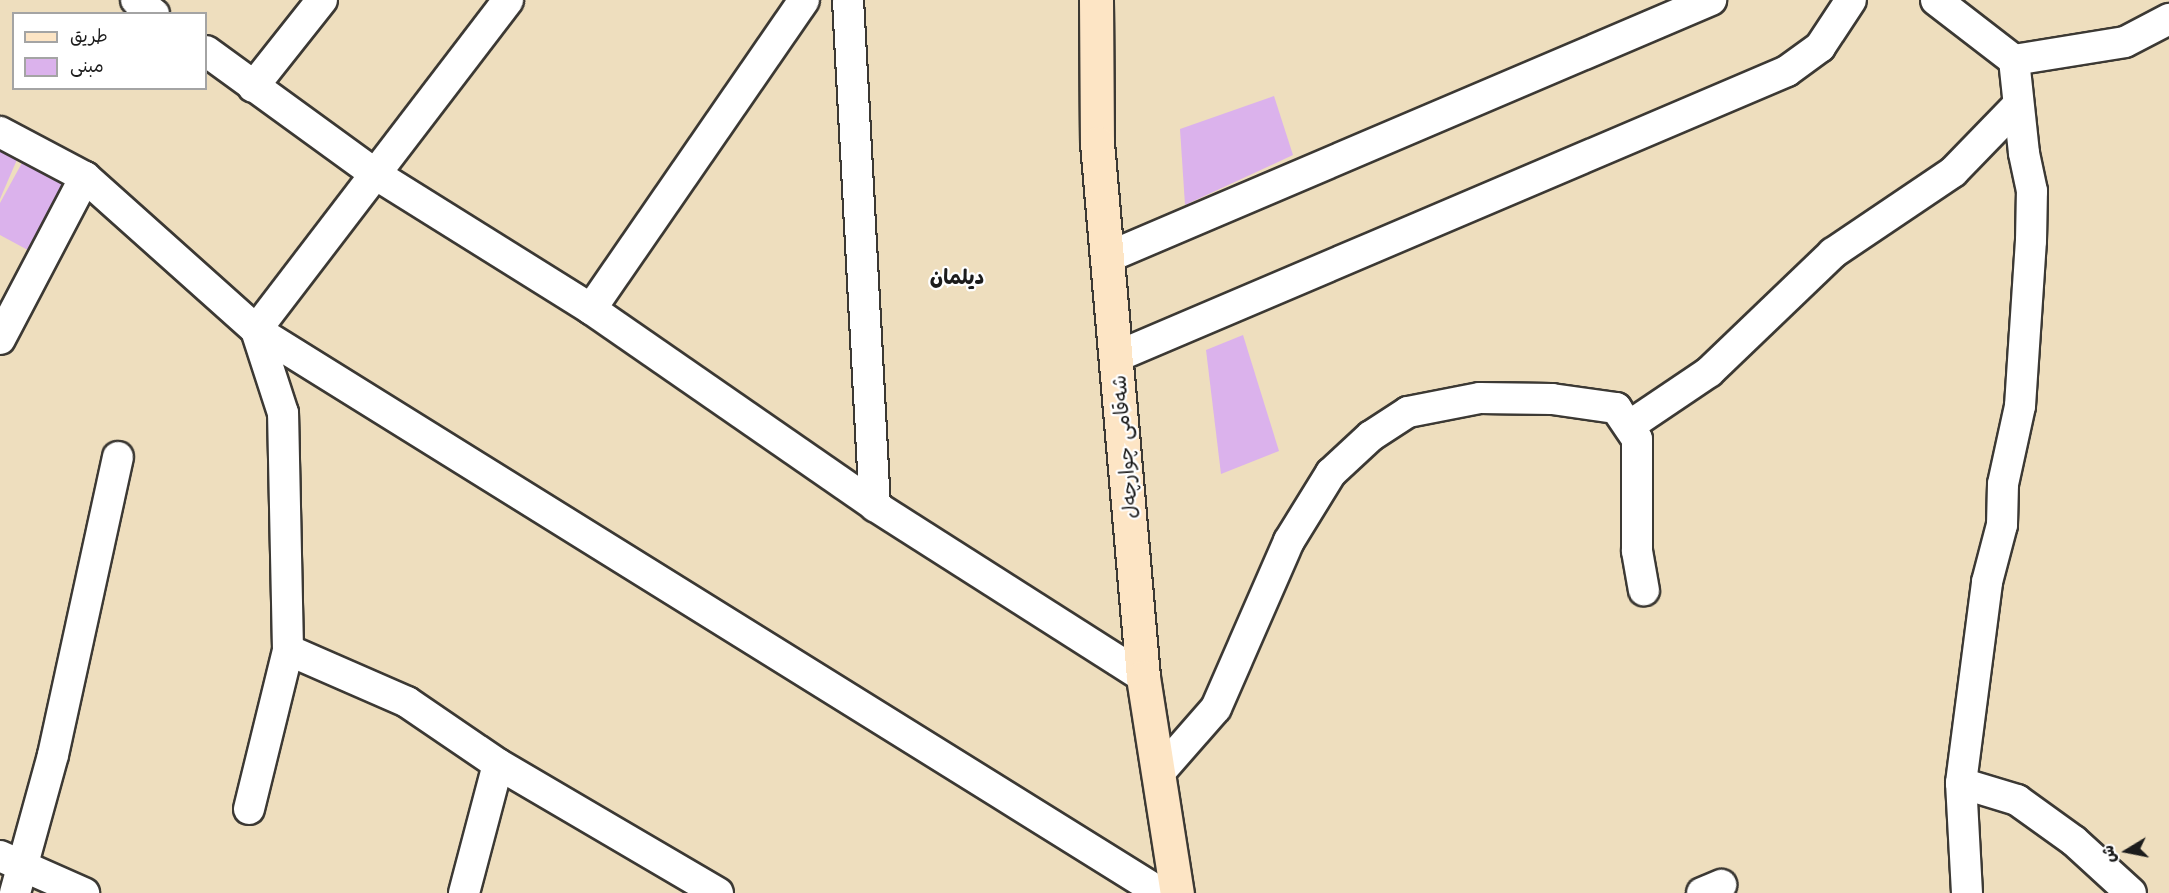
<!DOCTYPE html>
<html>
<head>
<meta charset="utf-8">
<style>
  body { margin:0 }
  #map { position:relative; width:2169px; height:893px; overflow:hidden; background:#eedebe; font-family:"Comic Neue","Playpen Sans Arabic",sans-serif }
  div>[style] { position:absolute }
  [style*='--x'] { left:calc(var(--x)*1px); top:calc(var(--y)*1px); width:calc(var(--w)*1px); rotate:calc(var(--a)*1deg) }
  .building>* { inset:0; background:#dbb2ec }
  .roads { filter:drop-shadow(2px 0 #3c3934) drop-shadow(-2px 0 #3c3934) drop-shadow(0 2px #3c3934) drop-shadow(0 -2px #3c3934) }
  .minor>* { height:30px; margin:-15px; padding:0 15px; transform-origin:15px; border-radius:15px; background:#fff }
  .secondary>* { height:33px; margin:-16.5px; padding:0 16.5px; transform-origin:16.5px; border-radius:16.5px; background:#fde5c5 }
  span { translate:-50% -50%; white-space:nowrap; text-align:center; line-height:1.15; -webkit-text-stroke:4.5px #fff; paint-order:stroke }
  .street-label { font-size:20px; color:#1c1c1c }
  .neighbourhood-label { font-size:21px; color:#1c1c1c; font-weight:700 }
  .legend { position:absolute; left:12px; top:12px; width:195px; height:78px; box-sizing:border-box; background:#fff; border:2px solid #a4a4a4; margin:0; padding:8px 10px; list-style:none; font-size:18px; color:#1c1c1c }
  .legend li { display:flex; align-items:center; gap:12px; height:30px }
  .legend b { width:30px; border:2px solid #a4a4a4 }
  .north { position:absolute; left:2097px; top:821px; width:60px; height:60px; -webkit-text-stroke:4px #fff; paint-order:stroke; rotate:260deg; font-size:16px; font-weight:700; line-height:24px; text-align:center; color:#1c1c1c }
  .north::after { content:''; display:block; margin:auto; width:21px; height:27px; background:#1c1c1c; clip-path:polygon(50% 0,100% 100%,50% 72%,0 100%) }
</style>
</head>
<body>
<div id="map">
  <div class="building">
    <i style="clip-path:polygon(1274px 96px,1293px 155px,1185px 205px,1180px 129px)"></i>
    <i style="clip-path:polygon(0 147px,19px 155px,0 199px)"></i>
    <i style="clip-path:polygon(23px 161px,73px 188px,37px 255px,0 235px,0 203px)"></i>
    <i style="clip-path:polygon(1243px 335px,1279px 451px,1221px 474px,1206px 350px)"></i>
  </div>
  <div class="roads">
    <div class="minor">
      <i style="--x:136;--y:0;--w:23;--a:38"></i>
      <i style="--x:848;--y:0;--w:507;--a:86.95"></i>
      <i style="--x:1936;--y:0;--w:98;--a:37.6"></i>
      <i style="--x:2014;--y:60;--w:112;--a:-9.2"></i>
      <i style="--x:2125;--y:42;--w:50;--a:-27.6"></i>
      <i style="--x:206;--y:51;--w:209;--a:36"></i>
      <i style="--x:375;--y:174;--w:255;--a:32"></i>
      <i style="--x:591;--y:309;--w:346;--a:34.7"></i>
      <i style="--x:875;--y:506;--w:318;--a:32.5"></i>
      <i style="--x:253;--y:87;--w:111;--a:-51.6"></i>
      <i style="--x:0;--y:132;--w:96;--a:27.9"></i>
      <i style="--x:85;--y:177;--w:229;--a:41.8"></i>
      <i style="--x:256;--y:330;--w:1066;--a:31.89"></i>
      <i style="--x:1106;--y:258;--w:658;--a:-23.1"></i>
      <i style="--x:591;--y:309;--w:375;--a:-55.4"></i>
      <i style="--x:0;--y:339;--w:183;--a:-62.3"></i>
      <i style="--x:1118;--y:356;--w:727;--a:-23.07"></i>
      <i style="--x:1787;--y:71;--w:41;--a:-36"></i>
      <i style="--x:1820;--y:47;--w:56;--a:-56.6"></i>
      <i style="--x:1629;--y:426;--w:97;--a:-34"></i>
      <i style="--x:1709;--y:372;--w:172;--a:-43.8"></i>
      <i style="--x:1833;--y:253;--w:145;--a:-34"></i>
      <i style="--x:1953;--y:172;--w:93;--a:-45.9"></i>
      <i style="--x:288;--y:650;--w:130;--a:23.6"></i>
      <i style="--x:407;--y:702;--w:110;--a:34.3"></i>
      <i style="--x:498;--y:764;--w:255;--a:30.4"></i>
      <i style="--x:1159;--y:773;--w:86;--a:-48.8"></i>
      <i style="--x:1216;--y:708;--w:182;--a:-66.4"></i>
      <i style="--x:1289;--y:541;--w:80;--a:-58.3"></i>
      <i style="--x:1331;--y:473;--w:54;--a:-42.8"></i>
      <i style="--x:1371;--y:436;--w:44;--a:-33"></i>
      <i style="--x:1408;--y:412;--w:73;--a:-11"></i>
      <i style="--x:1480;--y:398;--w:72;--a:0.8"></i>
      <i style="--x:1552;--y:399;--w:65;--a:8"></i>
      <i style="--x:1616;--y:408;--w:37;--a:56"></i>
      <i style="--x:1637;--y:439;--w:112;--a:90"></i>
      <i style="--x:1637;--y:551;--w:40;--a:80"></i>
      <i style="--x:1961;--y:783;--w:59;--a:16.9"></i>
      <i style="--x:2017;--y:800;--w:70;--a:35.7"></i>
      <i style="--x:2074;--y:841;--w:77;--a:42.4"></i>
      <i style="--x:249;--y:809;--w:164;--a:-76.2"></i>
      <i style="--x:288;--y:650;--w:237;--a:-91.2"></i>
      <i style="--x:283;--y:413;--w:87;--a:-108"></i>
      <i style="--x:256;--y:330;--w:415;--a:-52.6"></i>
      <i style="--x:0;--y:856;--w:92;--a:23.8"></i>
      <i style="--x:15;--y:893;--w:143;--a:-74.6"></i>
      <i style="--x:53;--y:755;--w:305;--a:-77.7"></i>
      <i style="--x:464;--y:893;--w:133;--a:-75.2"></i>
      <i style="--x:1702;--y:893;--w:21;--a:-23"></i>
      <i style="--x:1967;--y:893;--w:110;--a:-93.1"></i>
      <i style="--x:1961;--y:783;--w:203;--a:-82.6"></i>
      <i style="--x:1987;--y:582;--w:59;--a:-75.3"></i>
      <i style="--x:2002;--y:525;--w:41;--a:-88.6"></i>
      <i style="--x:2003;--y:484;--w:80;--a:-77.7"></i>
      <i style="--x:2020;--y:406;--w:165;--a:-86.2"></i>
      <i style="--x:2031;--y:241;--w:50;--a:-88.9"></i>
      <i style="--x:2032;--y:191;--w:39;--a:-102"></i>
      <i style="--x:2024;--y:153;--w:94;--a:-96.1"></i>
    </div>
    <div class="secondary">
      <i style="--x:1096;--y:0;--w:143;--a:89.6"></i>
      <i style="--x:1097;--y:143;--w:536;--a:85.08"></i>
      <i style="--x:1143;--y:677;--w:219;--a:81.1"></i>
    </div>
  </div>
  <div class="street-label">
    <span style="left:1125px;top:447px;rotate:-95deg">شەقامی چوارچەل</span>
  </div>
  <div class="neighbourhood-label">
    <span style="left:957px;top:277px">دیلمان</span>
  </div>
  <ul class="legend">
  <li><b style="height:8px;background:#fde5c5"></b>طريق</li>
  <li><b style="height:16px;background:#dbb2ec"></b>مبنى</li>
  </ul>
  <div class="north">ش</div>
</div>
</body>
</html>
